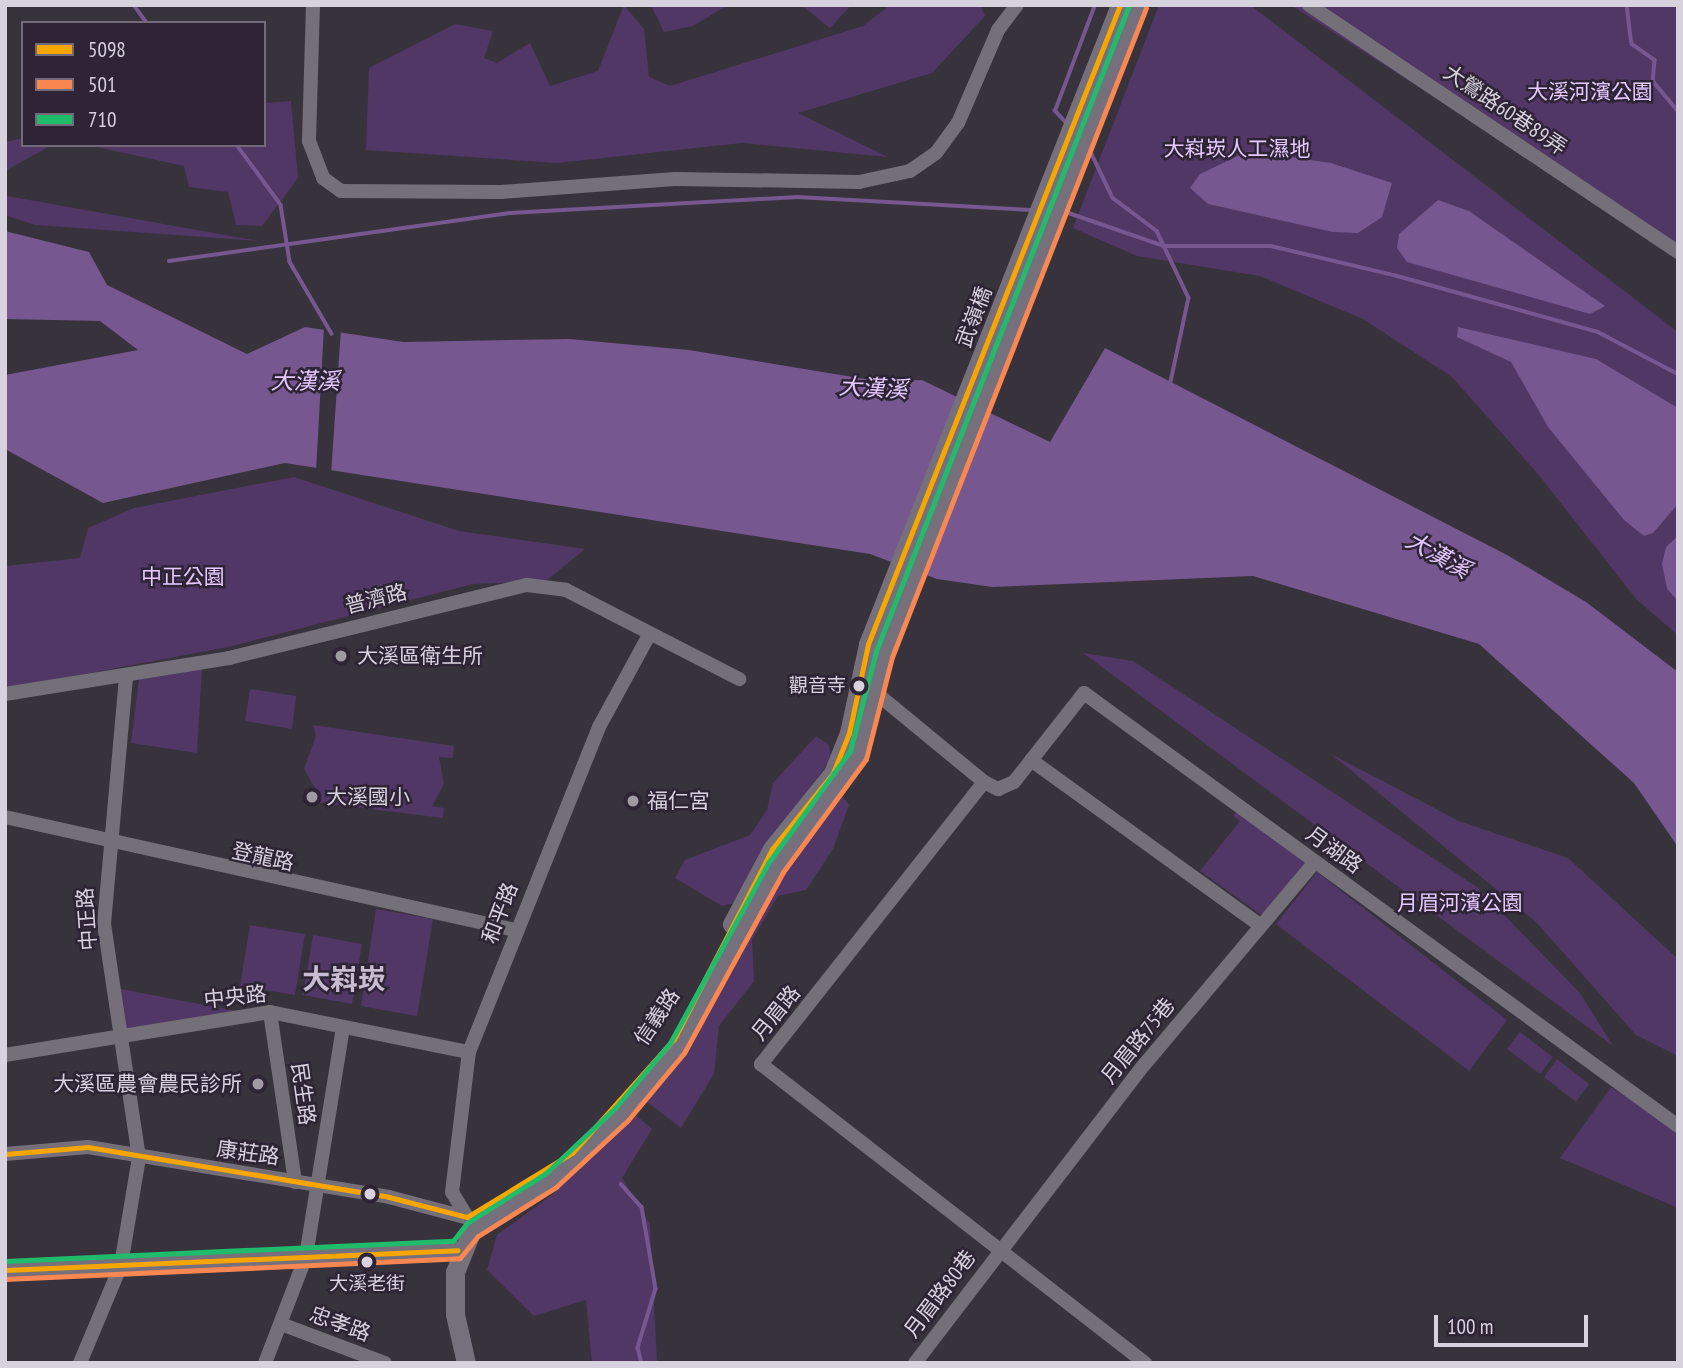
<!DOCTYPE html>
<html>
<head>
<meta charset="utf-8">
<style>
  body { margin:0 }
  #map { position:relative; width:1683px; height:1368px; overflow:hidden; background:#37323c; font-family:"PT Sans Narrow","Noto Sans TC",sans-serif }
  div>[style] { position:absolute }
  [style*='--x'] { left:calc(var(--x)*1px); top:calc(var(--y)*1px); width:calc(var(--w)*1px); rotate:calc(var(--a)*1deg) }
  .green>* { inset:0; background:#513765 }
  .water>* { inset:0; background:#76578f }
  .pier>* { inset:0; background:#37323c }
  .stream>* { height:3.5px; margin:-1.75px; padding:0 1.75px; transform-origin:1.75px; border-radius:1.75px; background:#76578f }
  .minor>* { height:14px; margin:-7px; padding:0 7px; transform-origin:7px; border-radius:7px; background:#746f79 }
  .major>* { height:19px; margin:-9.5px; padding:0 9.5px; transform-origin:9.5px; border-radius:9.5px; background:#766f7c }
  .bus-1>* { height:5px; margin:-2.5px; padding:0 2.5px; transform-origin:2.5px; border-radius:2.5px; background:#f7a600 }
  .bus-2>* { height:5px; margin:-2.5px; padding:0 2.5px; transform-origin:2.5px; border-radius:2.5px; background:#f88751 }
  .bus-3>* { height:5px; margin:-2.5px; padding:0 2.5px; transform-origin:2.5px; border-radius:2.5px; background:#20bc6c }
  .dots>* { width:19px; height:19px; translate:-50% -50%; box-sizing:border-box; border:4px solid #2e2436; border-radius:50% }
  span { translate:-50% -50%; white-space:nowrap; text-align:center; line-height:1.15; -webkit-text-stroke:5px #2e2436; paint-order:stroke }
  .bus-label { font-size:19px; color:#d8d2de }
  .right { translate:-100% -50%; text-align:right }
  .park-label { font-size:21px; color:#e6caff }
  .street-label { font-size:21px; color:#d8d2de }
  .poi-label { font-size:21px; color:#d8d2de }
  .left { translate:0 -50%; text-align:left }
  .water-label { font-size:23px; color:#e3c7fc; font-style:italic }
  .district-label { font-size:28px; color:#c7bcd2; font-weight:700 }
  .frame { position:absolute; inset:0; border:7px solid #d8d2de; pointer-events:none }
  .legend { position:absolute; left:21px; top:21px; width:245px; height:126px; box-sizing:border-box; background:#2e2436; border:2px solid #726a79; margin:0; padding:9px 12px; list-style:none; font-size:21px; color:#d8d2de }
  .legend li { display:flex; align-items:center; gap:14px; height:35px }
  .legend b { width:35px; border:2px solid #726a79 }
  .scale { position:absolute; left:1434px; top:1315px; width:154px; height:32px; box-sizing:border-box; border:4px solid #d8d2de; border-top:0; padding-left:9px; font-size:21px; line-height:24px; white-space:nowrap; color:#d8d2de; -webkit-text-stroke:5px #2e2436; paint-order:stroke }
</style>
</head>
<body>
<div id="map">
  <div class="green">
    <i style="clip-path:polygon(624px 5px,644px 29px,649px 77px,670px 86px,863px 26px,890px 5px,980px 5px,985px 16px,932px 73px,798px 113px,888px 157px,742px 143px,557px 163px,366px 150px,369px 68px,455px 24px,493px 31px,484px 58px,497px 63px,530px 43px,550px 86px,598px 71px)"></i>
    <i style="clip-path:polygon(651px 5px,728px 5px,693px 26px,664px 32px)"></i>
    <i style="clip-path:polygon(801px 5px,851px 5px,830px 28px)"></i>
    <i style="clip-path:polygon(1159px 5px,1250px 5px,1678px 332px,1678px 635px,1637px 600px,1538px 474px,1452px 377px,1363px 319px,1260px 276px,1137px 256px,1073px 228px)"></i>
    <i style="clip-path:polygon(1291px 5px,1678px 5px,1678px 258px,1568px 183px)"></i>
    <i style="clip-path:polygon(291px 101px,298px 178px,262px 226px,236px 225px,228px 192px,189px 187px,184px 166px,92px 146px,264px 145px,264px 103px)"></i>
    <i style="clip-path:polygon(23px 138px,23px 145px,52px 145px,5px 171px,5px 142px)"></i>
    <i style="clip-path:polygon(5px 181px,7px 196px,259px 241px,35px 225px,5px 215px)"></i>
    <i style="clip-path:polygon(294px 477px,459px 531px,585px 549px,546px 581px,473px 584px,228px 647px,5px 689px,5px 566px,80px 558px,88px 528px,134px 508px)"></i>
    <i style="clip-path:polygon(1083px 653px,1133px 661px,1477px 887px,1580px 993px,1613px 1046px)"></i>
    <i style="clip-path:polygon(202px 667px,197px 753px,131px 743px,139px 679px)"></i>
    <i style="clip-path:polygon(250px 689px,296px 696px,292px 729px,245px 721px)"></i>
    <i style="clip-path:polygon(313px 725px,454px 746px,453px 758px,439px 757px,444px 784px,432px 806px,444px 808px,443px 818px,306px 801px,307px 793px,318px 793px,304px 769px,316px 736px)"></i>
    <i style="clip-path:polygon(816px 736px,829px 745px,831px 758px,735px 903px,722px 906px,675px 878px,685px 860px,750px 835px,767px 810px,773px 783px)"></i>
    <i style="clip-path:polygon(1331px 754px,1459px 821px,1568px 858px,1678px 959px,1678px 1056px,1636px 1035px,1536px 922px)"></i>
    <i style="clip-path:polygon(843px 797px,849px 805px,833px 849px,806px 890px,778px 896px,752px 940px,754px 981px,719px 1026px,714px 1074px,681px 1128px,642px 1098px,782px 867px)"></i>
    <i style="clip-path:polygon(1239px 808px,1313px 862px,1267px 919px,1200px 871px,1240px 821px,1233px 816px)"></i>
    <i style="clip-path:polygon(1317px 872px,1507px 1020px,1469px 1071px,1276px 924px)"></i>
    <i style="clip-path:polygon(376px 909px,433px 919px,417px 1016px,361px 1006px)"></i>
    <i style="clip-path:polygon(250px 925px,305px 934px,295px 995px,240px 986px)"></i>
    <i style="clip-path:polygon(313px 935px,362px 944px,352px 1004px,303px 995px)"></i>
    <i style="clip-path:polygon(121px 989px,236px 1011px,123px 1029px)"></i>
    <i style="clip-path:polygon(1520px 1032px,1553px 1057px,1540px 1074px,1507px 1049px)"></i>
    <i style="clip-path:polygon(1557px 1059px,1589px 1084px,1576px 1102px,1544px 1077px)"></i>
    <i style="clip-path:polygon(1611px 1087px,1678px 1130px,1678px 1208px,1560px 1158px)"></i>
    <i style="clip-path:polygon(636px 1115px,652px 1129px,622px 1178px,650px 1225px,657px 1363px,592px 1363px,586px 1300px,534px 1316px,487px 1270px,497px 1235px,552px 1195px)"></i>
  </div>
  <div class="water">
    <i style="clip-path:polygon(1248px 151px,1331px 163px,1392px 183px,1382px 217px,1358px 233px,1333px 232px,1208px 204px,1190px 188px,1200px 174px)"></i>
    <i style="clip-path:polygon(1438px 200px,1469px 211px,1605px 306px,1590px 314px,1407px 262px,1397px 248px,1399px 234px)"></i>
    <i style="clip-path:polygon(5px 231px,89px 252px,107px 285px,247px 354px,305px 327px,403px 342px,569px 339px,689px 350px,877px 381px,922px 380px,1050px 442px,1105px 348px,1507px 555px,1586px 602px,1678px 672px,1678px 847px,1634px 783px,1479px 644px,1253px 576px,992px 587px,937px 579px,870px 554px,285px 463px,103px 503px,5px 449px,5px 375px,138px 350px,100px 321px,5px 319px)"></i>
    <i style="clip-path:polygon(1458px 327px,1596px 359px,1678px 408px,1678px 504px,1653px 533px,1644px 536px,1624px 520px,1548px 427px,1511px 362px,1457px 337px)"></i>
    <i style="clip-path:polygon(1678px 536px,1678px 601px,1667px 589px,1662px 564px,1666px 547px)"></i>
  </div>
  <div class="pier">
    <i style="clip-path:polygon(324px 327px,341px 329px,331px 474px,316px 472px)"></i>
  </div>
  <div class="stream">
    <i style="--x:134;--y:5;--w:22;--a:54"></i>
    <i style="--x:1627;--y:5;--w:39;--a:83"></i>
    <i style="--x:1632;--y:44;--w:28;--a:35"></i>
    <i style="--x:1655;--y:60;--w:21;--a:95"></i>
    <i style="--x:1653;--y:81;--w:39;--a:50"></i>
    <i style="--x:1067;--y:124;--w:18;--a:-133"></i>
    <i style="--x:1055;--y:111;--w:113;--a:-69.3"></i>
    <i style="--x:237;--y:145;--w:74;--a:53.7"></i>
    <i style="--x:281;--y:205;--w:58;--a:81"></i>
    <i style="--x:290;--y:262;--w:83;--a:59.7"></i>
    <i style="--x:1089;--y:148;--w:55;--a:64.4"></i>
    <i style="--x:1113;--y:198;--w:55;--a:36.9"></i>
    <i style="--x:1157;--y:231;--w:74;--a:64.5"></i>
    <i style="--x:1189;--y:298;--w:91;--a:102.1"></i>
    <i style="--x:1063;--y:211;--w:107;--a:19.1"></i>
    <i style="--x:1164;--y:246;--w:107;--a:0"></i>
    <i style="--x:1271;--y:246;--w:126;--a:13.3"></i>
    <i style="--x:1394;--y:275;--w:212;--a:15.6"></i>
    <i style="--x:1598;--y:332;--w:90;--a:27.7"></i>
    <i style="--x:169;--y:261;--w:344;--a:-8"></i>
    <i style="--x:510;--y:213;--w:288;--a:-3.2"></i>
    <i style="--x:798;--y:197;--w:233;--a:3.2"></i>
    <i style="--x:621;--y:1184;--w:31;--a:48"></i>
    <i style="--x:642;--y:1207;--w:83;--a:80.3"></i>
    <i style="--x:656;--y:1289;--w:62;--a:107"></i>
    <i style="--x:638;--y:1348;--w:16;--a:75"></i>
  </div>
  <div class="minor">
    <i style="--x:313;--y:5;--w:136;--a:91.7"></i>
    <i style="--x:309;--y:141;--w:40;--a:69"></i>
    <i style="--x:323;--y:178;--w:22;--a:36"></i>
    <i style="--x:341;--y:191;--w:160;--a:0.4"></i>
    <i style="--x:501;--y:192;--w:174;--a:-4.3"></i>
    <i style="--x:675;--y:179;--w:184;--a:0.9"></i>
    <i style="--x:859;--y:182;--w:52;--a:-12.2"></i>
    <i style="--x:910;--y:171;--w:32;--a:-35"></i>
    <i style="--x:936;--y:153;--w:37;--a:-54"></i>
    <i style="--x:958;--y:123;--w:101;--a:-66.7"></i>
    <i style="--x:998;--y:30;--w:31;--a:-53"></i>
    <i style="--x:1309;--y:5;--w:444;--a:33.8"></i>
    <i style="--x:870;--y:688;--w:148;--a:39.5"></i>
    <i style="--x:984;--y:782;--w:360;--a:128.3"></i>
    <i style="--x:761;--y:1064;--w:487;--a:37.9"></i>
    <i style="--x:5;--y:694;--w:227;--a:-9.1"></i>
    <i style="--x:229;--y:658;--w:307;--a:-13.8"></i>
    <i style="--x:527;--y:585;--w:39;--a:7"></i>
    <i style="--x:566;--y:590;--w:195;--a:27.2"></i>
    <i style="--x:1031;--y:760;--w:282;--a:35.8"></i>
    <i style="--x:984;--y:782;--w:16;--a:27"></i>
    <i style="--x:998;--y:789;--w:17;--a:-24"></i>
    <i style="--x:1014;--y:782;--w:113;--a:-51.8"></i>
    <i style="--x:1084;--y:693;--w:735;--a:36.09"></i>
    <i style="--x:5;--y:817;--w:522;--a:12.49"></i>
    <i style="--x:270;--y:1012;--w:172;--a:81.6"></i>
    <i style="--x:5;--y:1055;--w:268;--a:-9.2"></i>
    <i style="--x:270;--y:1012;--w:203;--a:11.4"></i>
    <i style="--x:5;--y:1154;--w:83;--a:-4.8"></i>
    <i style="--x:88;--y:1147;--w:305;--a:9.4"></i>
    <i style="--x:389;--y:1197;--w:86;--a:14.8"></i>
    <i style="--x:467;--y:1217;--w:29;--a:-121"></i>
    <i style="--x:452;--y:1192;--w:141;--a:-83.1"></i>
    <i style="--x:469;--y:1052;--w:350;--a:-68.2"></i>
    <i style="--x:599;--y:727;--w:102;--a:-61.4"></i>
    <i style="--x:281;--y:1324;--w:111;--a:20.6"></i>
    <i style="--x:80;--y:1363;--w:106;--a:-67.3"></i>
    <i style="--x:121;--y:1265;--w:109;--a:-80.5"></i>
    <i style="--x:139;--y:1158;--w:237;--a:-98.5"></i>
    <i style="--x:104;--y:924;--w:249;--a:-84.9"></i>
    <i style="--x:265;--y:1363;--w:115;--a:-69"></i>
    <i style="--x:306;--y:1256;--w:232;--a:-80.8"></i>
    <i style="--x:915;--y:1363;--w:376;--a:-52.5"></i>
    <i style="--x:1144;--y:1065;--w:265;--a:-49.9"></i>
  </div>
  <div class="major">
    <i style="--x:732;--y:924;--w:85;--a:-61.9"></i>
    <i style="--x:772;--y:849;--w:97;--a:-51.2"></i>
    <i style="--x:833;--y:773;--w:43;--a:-68.2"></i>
    <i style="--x:849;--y:733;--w:91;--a:-77.9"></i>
    <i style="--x:868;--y:644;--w:687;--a:-68.48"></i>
    <i style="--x:5;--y:1270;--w:453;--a:-2.5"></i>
    <i style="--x:466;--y:1363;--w:50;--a:-102.7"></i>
    <i style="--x:455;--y:1314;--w:42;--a:-90"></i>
    <i style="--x:455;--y:1272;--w:45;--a:-68"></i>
    <i style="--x:472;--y:1230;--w:127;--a:-34.4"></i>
    <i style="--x:577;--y:1158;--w:149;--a:-47.7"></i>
    <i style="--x:677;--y:1048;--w:206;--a:-61.3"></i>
    <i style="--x:776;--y:867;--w:139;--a:-53.8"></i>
    <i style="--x:858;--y:755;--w:104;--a:-75.6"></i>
    <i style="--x:884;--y:654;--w:697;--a:-68.63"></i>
  </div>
  <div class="bus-1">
    <i style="--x:5;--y:1154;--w:83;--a:-4.8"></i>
    <i style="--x:88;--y:1147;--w:305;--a:9.4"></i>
    <i style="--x:389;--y:1197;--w:81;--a:14.4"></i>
    <i style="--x:467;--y:1217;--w:123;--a:-31.4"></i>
    <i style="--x:572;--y:1153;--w:153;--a:-48.2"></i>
    <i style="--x:674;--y:1039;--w:214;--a:-62.7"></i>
    <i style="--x:772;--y:849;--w:97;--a:-51.2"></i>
    <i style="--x:833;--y:773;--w:43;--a:-68.2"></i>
    <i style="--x:849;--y:733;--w:91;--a:-77.9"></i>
    <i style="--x:868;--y:644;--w:687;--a:-68.48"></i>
    <i style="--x:5;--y:1270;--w:453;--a:-2.5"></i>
  </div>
  <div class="bus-2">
    <i style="--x:5;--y:1279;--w:455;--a:-2.6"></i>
    <i style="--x:460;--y:1258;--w:28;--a:-51"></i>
    <i style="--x:478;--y:1236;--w:92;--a:-32.1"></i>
    <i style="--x:556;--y:1187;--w:98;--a:-42.9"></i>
    <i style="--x:628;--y:1120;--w:87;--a:-50.1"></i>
    <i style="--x:684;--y:1053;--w:206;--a:-61.3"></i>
    <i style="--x:783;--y:872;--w:140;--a:-53.7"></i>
    <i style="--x:866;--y:759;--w:105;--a:-75.7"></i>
    <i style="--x:892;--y:657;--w:697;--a:-68.63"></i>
  </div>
  <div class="bus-3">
    <i style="--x:5;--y:1261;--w:448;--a:-2.6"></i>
    <i style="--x:453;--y:1241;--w:23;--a:-52"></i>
    <i style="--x:467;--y:1223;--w:93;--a:-32.3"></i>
    <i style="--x:546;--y:1173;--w:95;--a:-43.3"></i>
    <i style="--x:615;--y:1108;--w:85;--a:-49.8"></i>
    <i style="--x:670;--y:1043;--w:205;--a:-61.4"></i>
    <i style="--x:768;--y:863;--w:139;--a:-53.8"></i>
    <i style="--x:850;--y:751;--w:103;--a:-75.4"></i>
    <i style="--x:876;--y:651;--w:694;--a:-68.61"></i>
  </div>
  <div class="dots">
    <i style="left:341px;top:656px;background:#a09aa5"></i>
    <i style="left:859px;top:686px;background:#d8d2de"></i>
    <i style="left:312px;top:797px;background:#a09aa5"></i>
    <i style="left:633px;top:801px;background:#a09aa5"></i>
    <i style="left:258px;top:1084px;background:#a09aa5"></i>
    <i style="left:370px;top:1194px;background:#d8d2de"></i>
    <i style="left:367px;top:1262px;background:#d8d2de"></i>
  </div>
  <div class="bus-label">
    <span class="right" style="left:846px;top:686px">觀音寺</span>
    <span style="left:367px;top:1284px">大溪老街</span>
  </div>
  <div class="park-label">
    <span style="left:1590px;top:92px">大溪河濱公園</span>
    <span style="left:1237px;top:149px">大嵙崁人工濕地</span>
    <span style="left:183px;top:577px">中正公園</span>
    <span style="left:1460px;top:903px">月眉河濱公園</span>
  </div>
  <div class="street-label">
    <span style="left:1505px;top:110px;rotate:34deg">大鶯路60巷89弄</span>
    <span style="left:974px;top:317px;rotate:-69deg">武嶺橋</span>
    <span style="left:376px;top:599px;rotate:-14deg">普濟路</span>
    <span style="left:1334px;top:850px;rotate:36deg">月湖路</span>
    <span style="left:263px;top:857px;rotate:12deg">登龍路</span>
    <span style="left:500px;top:913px;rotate:-69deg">和平路</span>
    <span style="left:87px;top:919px;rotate:-94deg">中正路</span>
    <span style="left:235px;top:997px;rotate:-6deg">中央路</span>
    <span style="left:776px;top:1013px;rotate:-51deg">月眉路</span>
    <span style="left:657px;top:1017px;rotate:-56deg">信義路</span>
    <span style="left:1138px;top:1041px;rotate:-51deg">月眉路75巷</span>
    <span style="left:303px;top:1094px;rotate:82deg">民生路</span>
    <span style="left:248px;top:1153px;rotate:8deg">康莊路</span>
    <span style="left:940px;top:1294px;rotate:-53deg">月眉路80巷</span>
    <span style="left:340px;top:1324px;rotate:20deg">忠孝路</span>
  </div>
  <div class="poi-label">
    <span class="left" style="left:357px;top:656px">大溪區衛生所</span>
    <span class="left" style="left:326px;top:797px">大溪國小</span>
    <span class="left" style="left:647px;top:801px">福仁宮</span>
    <span class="right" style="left:242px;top:1084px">大溪區農會農民診所</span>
  </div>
  <div class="water-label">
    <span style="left:305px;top:381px">大漢溪</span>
    <span style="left:873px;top:388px;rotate:3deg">大漢溪</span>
    <span style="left:1438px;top:555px;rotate:29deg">大漢溪</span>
  </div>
  <div class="district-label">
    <span style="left:344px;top:979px">大嵙崁</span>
  </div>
  <div class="frame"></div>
  <ul class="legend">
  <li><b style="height:9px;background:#f7a600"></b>5098</li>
  <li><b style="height:9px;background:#f88751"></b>501</li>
  <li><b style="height:9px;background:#20bc6c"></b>710</li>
  </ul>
  <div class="scale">100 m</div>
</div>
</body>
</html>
